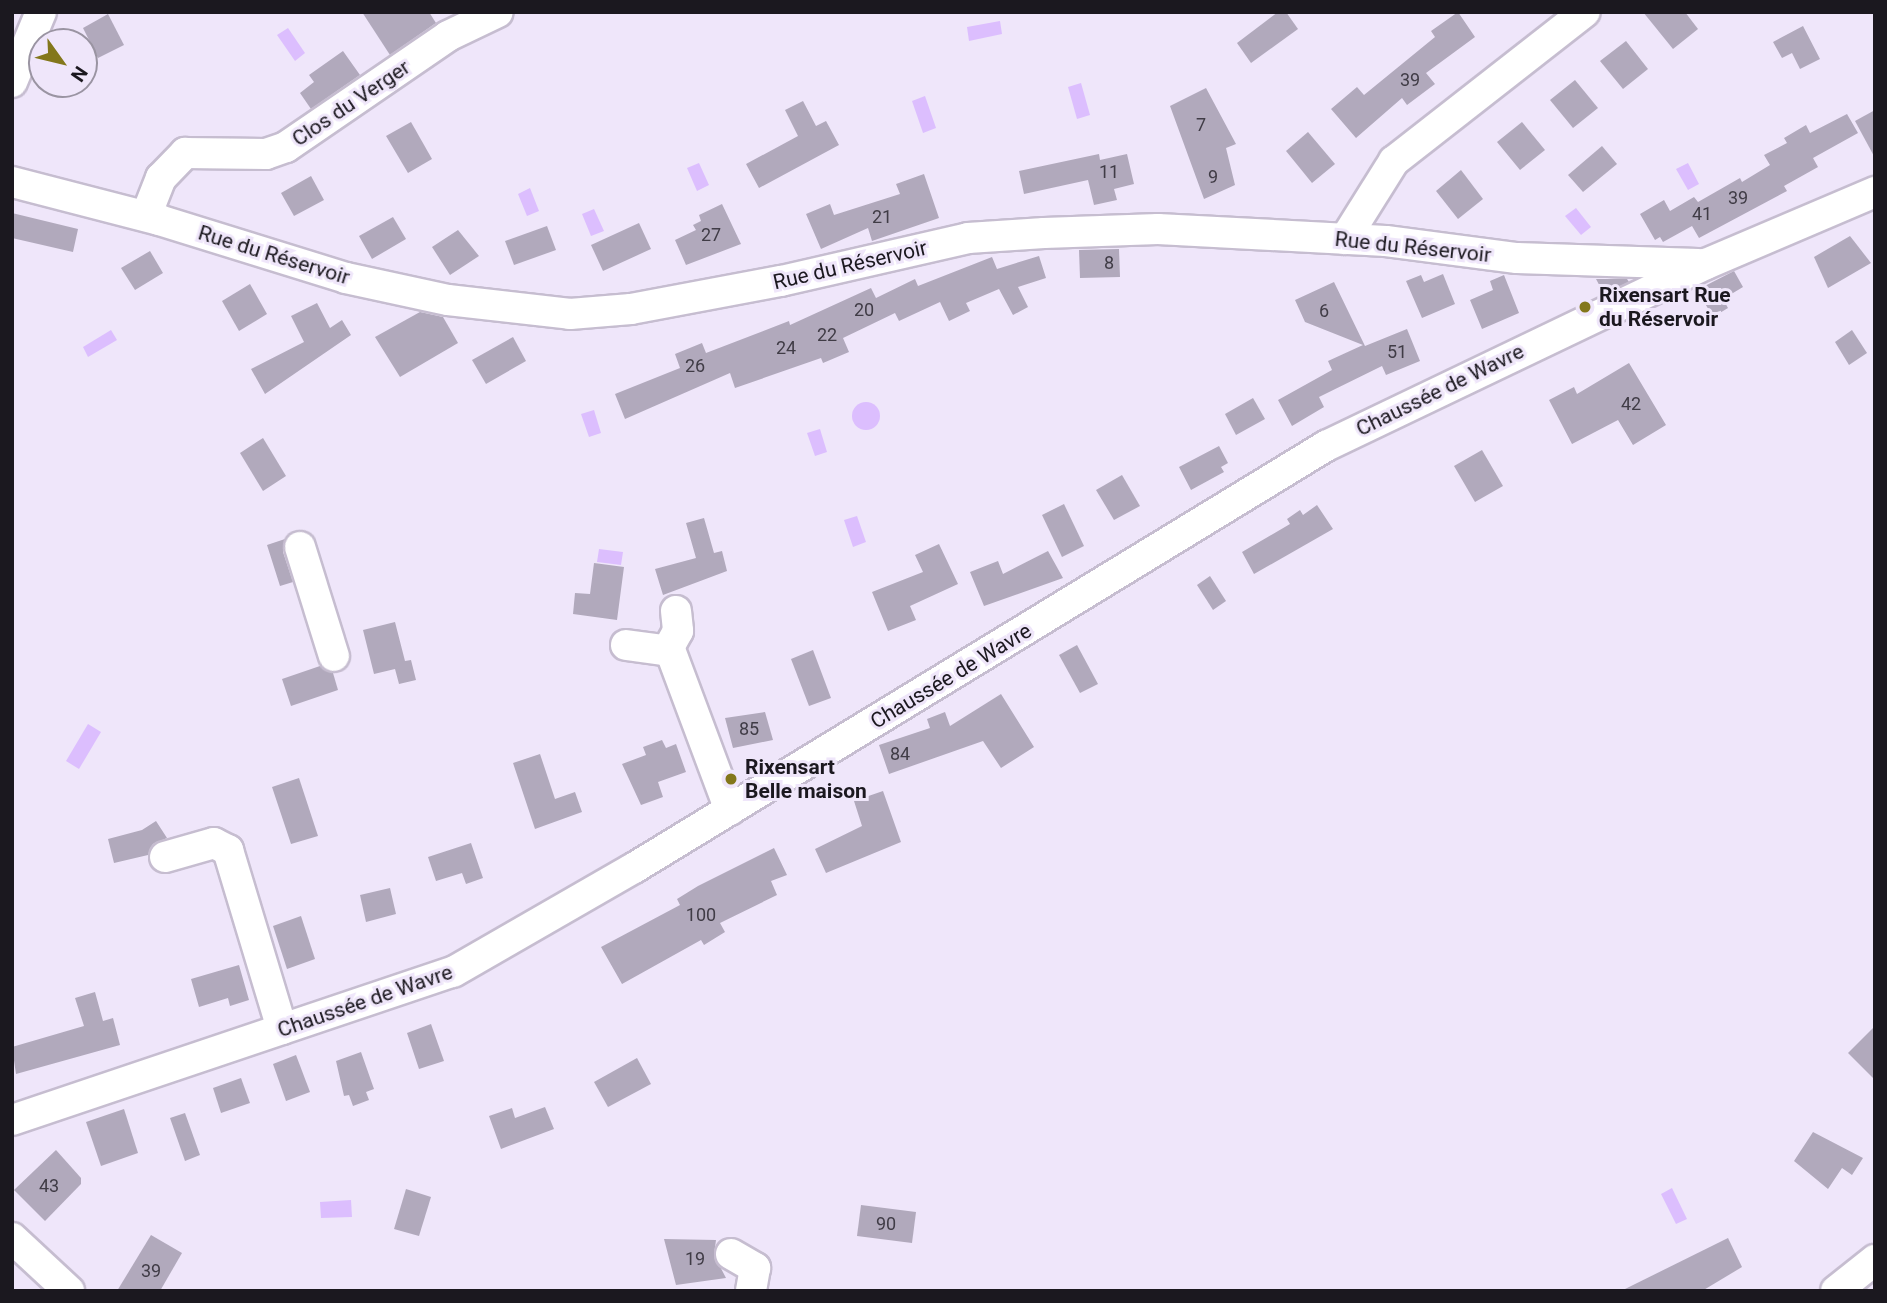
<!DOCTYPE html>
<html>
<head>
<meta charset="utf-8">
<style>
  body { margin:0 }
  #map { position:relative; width:1887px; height:1303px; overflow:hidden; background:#efe6fa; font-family:Roboto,sans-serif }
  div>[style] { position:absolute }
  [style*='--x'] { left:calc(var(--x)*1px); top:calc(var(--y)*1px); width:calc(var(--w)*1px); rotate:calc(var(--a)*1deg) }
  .water>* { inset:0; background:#dcbefe }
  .round { border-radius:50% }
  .building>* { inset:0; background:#b1a9bc }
  .roads { filter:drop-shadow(2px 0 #c6bdd0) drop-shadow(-2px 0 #c6bdd0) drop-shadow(0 2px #c6bdd0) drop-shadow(0 -2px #c6bdd0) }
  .minor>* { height:30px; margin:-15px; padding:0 15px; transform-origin:15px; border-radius:15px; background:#fff }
  .dots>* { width:19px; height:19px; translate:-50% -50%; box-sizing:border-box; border:4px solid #efe6fa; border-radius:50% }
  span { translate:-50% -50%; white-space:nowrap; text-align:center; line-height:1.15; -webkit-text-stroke:6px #efe6fa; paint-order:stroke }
  .number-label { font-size:18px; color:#403c46 }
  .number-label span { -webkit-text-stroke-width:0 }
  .street-label { font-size:21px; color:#1b181f }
  .poi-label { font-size:21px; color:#1b181f; font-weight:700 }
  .left { translate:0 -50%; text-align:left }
  .frame { position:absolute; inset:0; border:14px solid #1b181f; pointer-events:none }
  .north { position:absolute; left:28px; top:28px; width:70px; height:70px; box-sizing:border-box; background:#efe6fa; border:2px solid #9a94a2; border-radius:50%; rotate:124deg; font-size:19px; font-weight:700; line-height:28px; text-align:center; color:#1b181f }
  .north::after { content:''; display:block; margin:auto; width:24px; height:32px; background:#83771b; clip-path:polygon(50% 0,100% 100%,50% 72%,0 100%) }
</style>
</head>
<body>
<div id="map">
  <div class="water">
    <i style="clip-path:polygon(1000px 21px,1002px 34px,969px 41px,967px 27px)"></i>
    <i style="clip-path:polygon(288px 28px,305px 53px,295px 61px,277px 35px)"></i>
    <i style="clip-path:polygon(1081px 83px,1090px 115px,1077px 119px,1068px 87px)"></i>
    <i style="clip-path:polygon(925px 96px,936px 128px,923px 133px,912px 101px)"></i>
    <i style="clip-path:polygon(699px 163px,709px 185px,697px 191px,687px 168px)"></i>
    <i style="clip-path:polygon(1688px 163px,1699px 184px,1688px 190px,1676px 169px)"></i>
    <i style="clip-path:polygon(530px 188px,539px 211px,527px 216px,518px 194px)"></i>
    <i style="clip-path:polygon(1576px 208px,1591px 227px,1581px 235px,1565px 216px)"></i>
    <i style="clip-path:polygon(594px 209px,604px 231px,591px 236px,582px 214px)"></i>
    <i style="clip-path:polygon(111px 330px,117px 340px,88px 357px,83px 347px)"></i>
    <i class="round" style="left:852px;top:402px;width:28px;height:28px"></i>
    <i style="clip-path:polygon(594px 410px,601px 433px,589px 437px,581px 414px)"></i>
    <i style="clip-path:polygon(820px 429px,827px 452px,815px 456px,807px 433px)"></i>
    <i style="clip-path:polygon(857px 516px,866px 542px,853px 547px,844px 520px)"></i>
    <i style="clip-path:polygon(599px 549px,623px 552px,621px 565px,597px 562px)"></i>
    <i style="clip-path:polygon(88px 724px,101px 732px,79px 769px,66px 761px)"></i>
    <i style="clip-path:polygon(1672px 1188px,1687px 1219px,1676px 1224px,1661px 1194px)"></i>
    <i style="clip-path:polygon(351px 1200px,352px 1217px,321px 1218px,320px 1202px)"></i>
  </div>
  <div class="building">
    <i style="clip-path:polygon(362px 12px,429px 12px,436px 23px,390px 55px)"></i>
    <i style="clip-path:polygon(1278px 12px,1286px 12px,1298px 29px,1251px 63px,1237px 43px)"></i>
    <i style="clip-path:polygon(1458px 12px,1475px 37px,1426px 73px,1435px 84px,1407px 105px,1402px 98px,1356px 138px,1331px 109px,1357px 87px,1364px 95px,1435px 37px,1431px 31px)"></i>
    <i style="clip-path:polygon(1643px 12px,1685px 12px,1698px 29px,1673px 49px)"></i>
    <i style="clip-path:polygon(108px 14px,124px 45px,98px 58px,83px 28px)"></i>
    <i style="clip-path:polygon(1803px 26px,1820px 59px,1800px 69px,1792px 53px,1782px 58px,1773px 42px)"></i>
    <i style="clip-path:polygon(1626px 41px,1648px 69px,1623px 89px,1600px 61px)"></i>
    <i style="clip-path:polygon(343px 51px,360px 75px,311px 109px,300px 93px,314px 82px,309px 75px)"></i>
    <i style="clip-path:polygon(1575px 80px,1598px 108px,1573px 128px,1550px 100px)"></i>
    <i style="clip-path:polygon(1206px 88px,1236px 144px,1226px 148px,1235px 185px,1204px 199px,1170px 106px)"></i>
    <i style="clip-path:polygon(803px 101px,816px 126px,826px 121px,839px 145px,759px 188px,746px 164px,798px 136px,785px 110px)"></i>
    <i style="clip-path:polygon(1875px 110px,1875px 158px,1855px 121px)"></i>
    <i style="clip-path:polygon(1847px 114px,1858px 133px,1813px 158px,1818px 167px,1784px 186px,1787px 191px,1699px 238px,1692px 226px,1663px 242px,1660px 237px,1655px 240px,1640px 214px,1664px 200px,1670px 211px,1694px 197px,1698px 202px,1740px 178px,1742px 182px,1770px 165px,1764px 155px,1787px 143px,1784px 138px,1806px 125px,1810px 133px)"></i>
    <i style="clip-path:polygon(411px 122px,432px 159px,408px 173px,386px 136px)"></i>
    <i style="clip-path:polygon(1522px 122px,1545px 150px,1520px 170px,1497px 142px)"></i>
    <i style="clip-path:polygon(1308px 132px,1335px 164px,1312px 183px,1286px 151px)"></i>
    <i style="clip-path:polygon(1602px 146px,1617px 164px,1583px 192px,1568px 175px)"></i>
    <i style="clip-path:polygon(1099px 154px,1100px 160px,1127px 154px,1134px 184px,1114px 189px,1117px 200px,1094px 205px,1088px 180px,1024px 194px,1019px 171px)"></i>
    <i style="clip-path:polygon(1461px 170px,1483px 199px,1458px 219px,1436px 191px)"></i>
    <i style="clip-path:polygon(924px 174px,939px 218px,872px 241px,868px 228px,821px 249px,806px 214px,830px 204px,834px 215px,900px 194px,896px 184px)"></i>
    <i style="clip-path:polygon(311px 176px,324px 200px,294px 216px,281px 193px)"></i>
    <i style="clip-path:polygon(722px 204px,741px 244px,686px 265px,675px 240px,696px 230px,693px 225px,701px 221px,699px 215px)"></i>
    <i style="clip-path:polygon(12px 213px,78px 229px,73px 252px,12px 238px)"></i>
    <i style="clip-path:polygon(393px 217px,406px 239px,372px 259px,359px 236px)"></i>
    <i style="clip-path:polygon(639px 223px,651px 249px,603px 271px,591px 245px)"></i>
    <i style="clip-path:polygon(547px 226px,556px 250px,514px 265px,505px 241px)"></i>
    <i style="clip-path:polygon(458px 230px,479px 256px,450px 275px,432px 247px)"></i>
    <i style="clip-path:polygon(1850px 236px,1871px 263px,1828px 288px,1814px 257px)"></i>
    <i style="clip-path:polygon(1119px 249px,1120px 277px,1080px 278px,1079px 250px)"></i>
    <i style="clip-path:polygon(150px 251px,163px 273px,135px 290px,121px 268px)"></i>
    <i style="clip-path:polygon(1039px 256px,1046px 278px,1018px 287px,1028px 307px,1013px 315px,999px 289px,966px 303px,970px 311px,949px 321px,940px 302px,899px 321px,895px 313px,843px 338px,849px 352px,823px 363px,821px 358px,735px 388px,730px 373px,625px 419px,615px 394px,680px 368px,675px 354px,702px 343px,706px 353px,789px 321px,790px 325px,871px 288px,876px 298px,915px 279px,918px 286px,992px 257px,997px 269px)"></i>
    <i style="clip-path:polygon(1734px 271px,1743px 287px,1723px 299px,1728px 308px,1713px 317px,1697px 290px)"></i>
    <i style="clip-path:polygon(1443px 274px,1455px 304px,1422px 318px,1406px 281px,1421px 275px,1424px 282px)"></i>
    <i style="clip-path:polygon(1504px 275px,1519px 313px,1482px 329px,1470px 300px,1493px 290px,1490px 281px)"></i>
    <i style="clip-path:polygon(1596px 279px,1627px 279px,1629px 282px,1604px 294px)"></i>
    <i style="clip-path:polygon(1334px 282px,1365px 346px,1407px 329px,1420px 361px,1386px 375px,1382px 366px,1319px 397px,1324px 407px,1292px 426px,1278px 400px,1332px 370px,1328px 361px,1363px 345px,1305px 322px,1295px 300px)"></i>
    <i style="clip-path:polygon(250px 284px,267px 314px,239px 331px,222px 301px)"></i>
    <i style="clip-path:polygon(317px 303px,330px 328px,342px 320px,351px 335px,265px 394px,251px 369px,304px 342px,291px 316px)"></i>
    <i style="clip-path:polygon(420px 312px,443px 317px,458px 343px,400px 377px,375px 337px)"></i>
    <i style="clip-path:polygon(1852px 330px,1867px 353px,1849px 365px,1835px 342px)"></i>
    <i style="clip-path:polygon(513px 337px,526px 361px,486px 384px,472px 360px)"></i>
    <i style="clip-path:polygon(1629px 363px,1666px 425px,1633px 445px,1618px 420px,1572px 444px,1549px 400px,1574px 387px,1577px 394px)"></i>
    <i style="clip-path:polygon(1253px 398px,1265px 419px,1236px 435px,1225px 414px)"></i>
    <i style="clip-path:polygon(263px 438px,286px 476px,263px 491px,240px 453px)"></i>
    <i style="clip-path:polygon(1219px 446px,1228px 463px,1221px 467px,1224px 472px,1191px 490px,1179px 467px)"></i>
    <i style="clip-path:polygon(1482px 450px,1503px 486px,1475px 502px,1454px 466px)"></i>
    <i style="clip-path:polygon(1122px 475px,1140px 506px,1114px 520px,1096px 490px)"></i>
    <i style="clip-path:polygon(1064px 504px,1084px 546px,1062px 557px,1042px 515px)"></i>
    <i style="clip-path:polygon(1317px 505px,1333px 529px,1254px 574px,1242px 552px,1290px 524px,1287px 519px,1300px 510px,1303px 515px)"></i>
    <i style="clip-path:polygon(704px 518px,714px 553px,722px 551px,727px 571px,663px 595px,655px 569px,696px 558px,686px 523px)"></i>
    <i style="clip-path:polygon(285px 539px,283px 552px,293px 582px,280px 586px,267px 545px)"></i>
    <i style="clip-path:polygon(939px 544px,958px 584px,910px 606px,916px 620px,888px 631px,872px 592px,923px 572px,915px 555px)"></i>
    <i style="clip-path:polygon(1048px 551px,1063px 578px,984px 606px,970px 572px,998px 561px,1003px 574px)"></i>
    <i style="clip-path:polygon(594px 563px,624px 567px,617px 620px,573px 614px,575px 593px,590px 594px)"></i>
    <i style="clip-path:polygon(1210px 576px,1226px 601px,1213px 610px,1197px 585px)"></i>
    <i style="clip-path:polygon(395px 622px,405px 661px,411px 660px,416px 680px,399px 684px,395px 669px,374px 674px,363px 630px)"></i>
    <i style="clip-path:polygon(1077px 645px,1098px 684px,1080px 693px,1059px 655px)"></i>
    <i style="clip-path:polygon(813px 650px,831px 698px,809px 706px,791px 659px)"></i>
    <i style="clip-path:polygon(320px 666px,333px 673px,338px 690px,291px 706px,282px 679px)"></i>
    <i style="clip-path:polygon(1001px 694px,1034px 747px,1001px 768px,983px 741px,889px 774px,879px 745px,930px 728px,927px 719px,945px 712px,950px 726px)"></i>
    <i style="clip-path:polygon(765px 712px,773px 740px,733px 748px,725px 718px)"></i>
    <i style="clip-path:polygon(662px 740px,666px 748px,676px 744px,686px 772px,658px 782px,663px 797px,641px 805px,622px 764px,646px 755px,643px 747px)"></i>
    <i style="clip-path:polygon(540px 754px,555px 799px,575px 792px,582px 812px,535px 829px,513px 763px)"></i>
    <i style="clip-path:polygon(299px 778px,318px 836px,291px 844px,272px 787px)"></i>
    <i style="clip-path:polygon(883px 791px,901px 842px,826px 873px,815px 849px,862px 826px,854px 801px)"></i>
    <i style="clip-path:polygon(156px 821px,167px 838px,153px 844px,148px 855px,114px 863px,108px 839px,142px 830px)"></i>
    <i style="clip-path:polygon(471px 843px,483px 878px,466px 884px,462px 873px,436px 881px,428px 857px)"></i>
    <i style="clip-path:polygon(774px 848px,787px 875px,771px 881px,777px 895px,720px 923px,725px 932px,704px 945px,701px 940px,622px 984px,601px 947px,680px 905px,677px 899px,698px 886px)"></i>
    <i style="clip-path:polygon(390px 888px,396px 914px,366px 922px,360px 895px)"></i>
    <i style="clip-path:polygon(301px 916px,315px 959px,287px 969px,273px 926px)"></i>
    <i style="clip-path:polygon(239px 965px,249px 1000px,230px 1006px,228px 998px,199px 1007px,191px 979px)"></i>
    <i style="clip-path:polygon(95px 992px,103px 1021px,113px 1018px,120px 1045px,16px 1074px,12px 1047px,84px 1026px,75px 998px)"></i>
    <i style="clip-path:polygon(431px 1024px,444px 1061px,419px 1069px,407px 1033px)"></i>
    <i style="clip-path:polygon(1875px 1026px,1875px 1080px,1848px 1053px)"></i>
    <i style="clip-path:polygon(361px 1052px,374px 1089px,366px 1092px,369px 1100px,353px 1106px,349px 1095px,344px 1096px,336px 1061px)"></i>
    <i style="clip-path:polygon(296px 1055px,310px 1092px,286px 1101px,273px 1064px)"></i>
    <i style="clip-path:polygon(637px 1058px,651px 1084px,608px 1107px,594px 1082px)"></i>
    <i style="clip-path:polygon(241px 1078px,250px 1103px,221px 1113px,213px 1088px)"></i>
    <i style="clip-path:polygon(545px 1107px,554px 1129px,501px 1149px,489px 1116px,512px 1108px,515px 1118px)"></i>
    <i style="clip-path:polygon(124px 1109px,138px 1153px,101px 1166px,86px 1122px)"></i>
    <i style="clip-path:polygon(185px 1113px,200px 1155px,185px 1161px,170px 1118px)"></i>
    <i style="clip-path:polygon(1813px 1132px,1863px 1158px,1852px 1175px,1842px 1168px,1828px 1189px,1794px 1161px)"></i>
    <i style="clip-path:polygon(56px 1150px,81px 1178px,81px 1184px,45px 1221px,14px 1190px)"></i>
    <i style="clip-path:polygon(406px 1189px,431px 1197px,419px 1236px,394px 1229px)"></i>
    <i style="clip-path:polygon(861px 1205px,916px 1212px,912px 1243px,857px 1236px)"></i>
    <i style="clip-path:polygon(151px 1235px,182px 1253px,160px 1291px,117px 1291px)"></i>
    <i style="clip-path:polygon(1728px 1238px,1742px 1267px,1702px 1291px,1621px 1291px)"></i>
    <i style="clip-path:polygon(664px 1239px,716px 1240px,714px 1255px,726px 1278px,676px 1285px)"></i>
  </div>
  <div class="roads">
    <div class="minor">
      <i style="--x:12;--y:82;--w:76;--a:-67.5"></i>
      <i style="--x:12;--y:182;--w:152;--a:14.5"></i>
      <i style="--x:159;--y:220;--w:196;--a:17.2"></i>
      <i style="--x:346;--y:278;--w:104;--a:12.2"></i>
      <i style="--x:448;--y:300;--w:123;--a:6.5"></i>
      <i style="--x:570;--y:314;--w:61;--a:-4.7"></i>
      <i style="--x:631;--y:309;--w:153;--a:-10.6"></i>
      <i style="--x:781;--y:281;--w:192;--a:-12.9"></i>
      <i style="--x:968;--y:238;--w:76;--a:-3.8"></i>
      <i style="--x:1044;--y:233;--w:114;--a:-2"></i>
      <i style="--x:1158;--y:229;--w:228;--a:3"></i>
      <i style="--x:1386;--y:241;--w:132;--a:7.4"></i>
      <i style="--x:1517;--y:258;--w:181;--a:1.9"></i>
      <i style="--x:146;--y:216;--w:41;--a:-68.5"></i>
      <i style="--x:161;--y:178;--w:35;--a:-46"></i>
      <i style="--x:185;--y:153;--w:81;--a:0.7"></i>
      <i style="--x:266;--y:154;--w:21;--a:-19"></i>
      <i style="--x:286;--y:147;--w:196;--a:-34.4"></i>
      <i style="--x:448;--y:36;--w:55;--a:-25.6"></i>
      <i style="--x:1345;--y:239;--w:92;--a:-57.9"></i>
      <i style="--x:1394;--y:161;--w:242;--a:-38"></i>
      <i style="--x:300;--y:547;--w:114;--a:72.7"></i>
      <i style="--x:676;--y:611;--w:20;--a:84"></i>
      <i style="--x:678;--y:631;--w:18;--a:119"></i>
      <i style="--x:669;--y:647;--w:174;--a:69.5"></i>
      <i style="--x:626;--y:645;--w:44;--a:7.8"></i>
      <i style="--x:165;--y:857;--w:51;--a:-15.9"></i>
      <i style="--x:214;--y:843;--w:16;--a:27"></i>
      <i style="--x:228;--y:850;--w:187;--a:73.2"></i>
      <i style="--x:12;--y:1120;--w:465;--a:-18.6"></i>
      <i style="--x:453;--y:972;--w:209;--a:-29.9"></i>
      <i style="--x:634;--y:868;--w:811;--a:-31.38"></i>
      <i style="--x:1326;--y:446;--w:421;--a:-25.6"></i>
      <i style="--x:1706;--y:264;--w:184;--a:-23.1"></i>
      <i style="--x:12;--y:1238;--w:78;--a:42.9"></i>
      <i style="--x:731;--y:1254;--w:28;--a:30"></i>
      <i style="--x:755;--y:1268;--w:23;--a:100"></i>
      <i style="--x:1836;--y:1291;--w:50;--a:-38.5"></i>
    </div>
  </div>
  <div class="dots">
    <i style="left:1585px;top:307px;background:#83771b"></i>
    <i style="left:731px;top:779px;background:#83771b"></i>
  </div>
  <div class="number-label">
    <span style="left:1410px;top:80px">39</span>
    <span style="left:1201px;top:125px">7</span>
    <span style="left:1109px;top:172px">11</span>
    <span style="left:1213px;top:177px">9</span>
    <span style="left:1738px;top:198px">39</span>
    <span style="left:1702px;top:214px">41</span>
    <span style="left:882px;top:217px">21</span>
    <span style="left:711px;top:235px">27</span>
    <span style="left:1109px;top:263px">8</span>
    <span style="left:864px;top:310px">20</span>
    <span style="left:1324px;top:311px">6</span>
    <span style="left:827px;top:335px">22</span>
    <span style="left:786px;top:348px">24</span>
    <span style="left:1397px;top:352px">51</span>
    <span style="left:695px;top:366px">26</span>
    <span style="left:1631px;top:404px">42</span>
    <span style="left:749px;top:729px">85</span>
    <span style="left:900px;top:754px">84</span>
    <span style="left:701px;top:915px">100</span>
    <span style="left:49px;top:1186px">43</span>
    <span style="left:886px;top:1224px">90</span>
    <span style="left:695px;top:1259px">19</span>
    <span style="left:151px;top:1271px">39</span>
  </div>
  <div class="street-label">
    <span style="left:351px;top:103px;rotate:-34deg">Clos du Verger</span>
    <span style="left:1413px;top:247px;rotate:6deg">Rue du Réservoir</span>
    <span style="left:274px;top:255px;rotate:17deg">Rue du Réservoir</span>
    <span style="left:850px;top:265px;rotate:-13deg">Rue du Réservoir</span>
    <span style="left:1440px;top:390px;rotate:-26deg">Chaussée de Wavre</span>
    <span style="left:951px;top:676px;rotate:-31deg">Chaussée de Wavre</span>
    <span style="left:365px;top:1001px;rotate:-19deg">Chaussée de Wavre</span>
  </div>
  <div class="poi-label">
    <span class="left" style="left:1599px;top:307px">Rixensart Rue<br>du Réservoir</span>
    <span class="left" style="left:745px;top:779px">Rixensart<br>Belle maison</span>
  </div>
  <div class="frame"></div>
  <div class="north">N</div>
</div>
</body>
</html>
